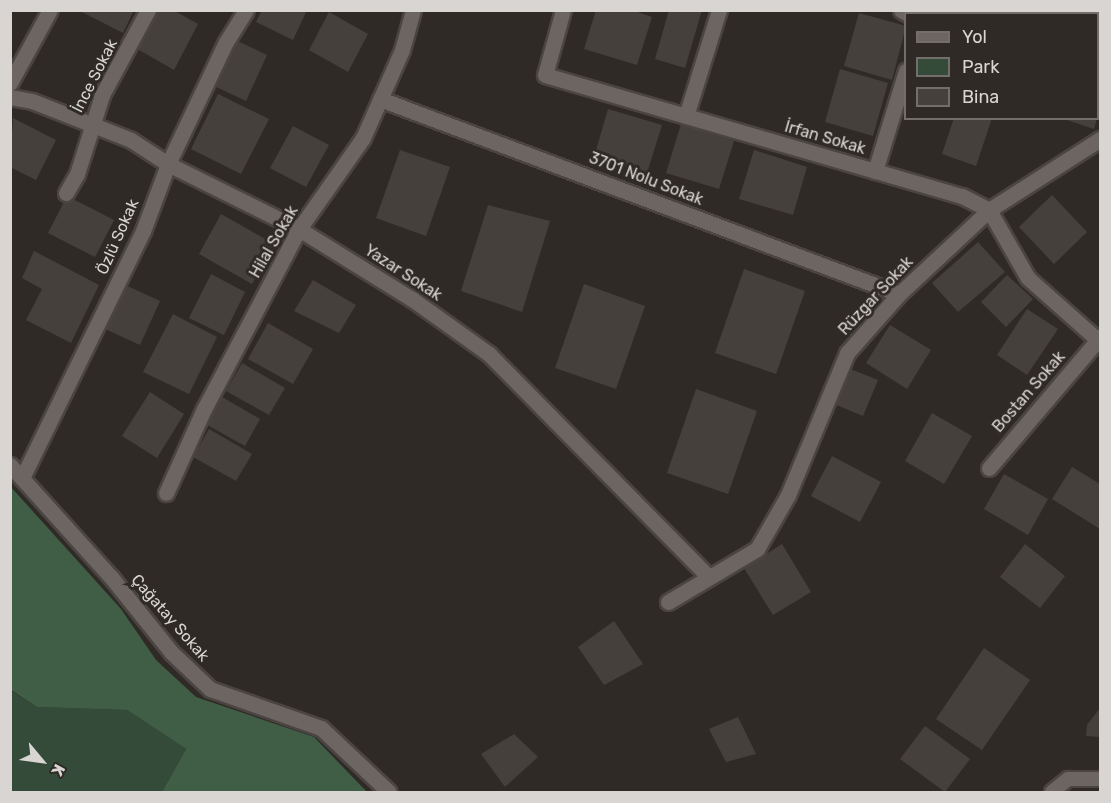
<!DOCTYPE html>
<html>
<head>
<meta charset="utf-8">
<style>
  body { margin:0 }
  #map { position:relative; width:1111px; height:803px; overflow:hidden; background:#302a27; font-family:Rubik,sans-serif }
  div>[style] { position:absolute }
  [style*='--x'] { left:calc(var(--x)*1px); top:calc(var(--y)*1px); width:calc(var(--w)*1px); rotate:calc(var(--a)*1deg) }
  .green>* { inset:0; background:#334b38 }
  .forest>* { inset:0; background:#405d46 }
  .building>* { inset:0; background:#46403c }
  .roads { filter:drop-shadow(2px 0 #4a4542) drop-shadow(-2px 0 #4a4542) drop-shadow(0 2px #4a4542) drop-shadow(0 -2px #4a4542) }
  .lane>* { height:14px; margin:-7px; padding:0 7px; transform-origin:7px; border-radius:7px; background:#6c6562 }
  .street>* { height:15px; margin:-7.5px; padding:0 7.5px; transform-origin:7.5px; border-radius:7.5px; background:#6c6562 }
  span { translate:-50% -50%; white-space:nowrap; text-align:center; line-height:1.15; -webkit-text-stroke:6px #302a27; paint-order:stroke }
  .street-label { font-size:16px; color:#d8d5d2 }
  .frame { position:absolute; inset:0; border:12px solid #d8d5d2; pointer-events:none }
  .legend { position:absolute; left:904px; top:12px; width:195px; height:108px; box-sizing:border-box; background:#302a27; border:2px solid #736e6b; margin:0; padding:8px 10px; list-style:none; font-size:18px; color:#d8d5d2 }
  .legend li { display:flex; align-items:center; gap:12px; height:30px }
  .legend b { width:30px; border:2px solid #736e6b }
  .north { position:absolute; left:12px; top:731px; width:60px; height:60px; -webkit-text-stroke:4px #302a27; paint-order:stroke; rotate:119deg; font-size:16px; font-weight:700; line-height:24px; text-align:center; color:#d8d5d2 }
  .north::after { content:''; display:block; margin:auto; width:21px; height:27px; background:#d8d5d2; clip-path:polygon(50% 0,100% 100%,50% 72%,0 100%) }
</style>
</head>
<body>
<div id="map">
  <div class="green">
    <i style="clip-path:polygon(10px 690px,37px 707px,127px 710px,186px 749px,162px 792px,11px 792px)"></i>
  </div>
  <div class="forest">
    <i style="clip-path:polygon(10px 486px,121px 609px,156px 660px,196px 697px,314px 737px,367px 792px,162px 792px,186px 749px,127px 710px,37px 707px,11px 690px)"></i>
  </div>
  <div class="building">
    <i style="clip-path:polygon(78px 10px,134px 10px,123px 33px)"></i>
    <i style="clip-path:polygon(151px 10px,173px 10px,198px 24px,174px 70px,134px 47px)"></i>
    <i style="clip-path:polygon(262px 10px,307px 10px,293px 40px,256px 22px)"></i>
    <i style="clip-path:polygon(596px 10px,632px 10px,652px 17px,637px 65px,584px 49px)"></i>
    <i style="clip-path:polygon(669px 10px,702px 10px,685px 68px,655px 59px)"></i>
    <i style="clip-path:polygon(984px 10px,1008px 10px,1007px 14px)"></i>
    <i style="clip-path:polygon(1028px 10px,1097px 10px,1027px 14px)"></i>
    <i style="clip-path:polygon(329px 12px,368px 34px,348px 72px,309px 50px)"></i>
    <i style="clip-path:polygon(859px 13px,906px 26px,892px 80px,844px 66px)"></i>
    <i style="clip-path:polygon(229px 37px,267px 55px,246px 101px,210px 84px)"></i>
    <i style="clip-path:polygon(840px 69px,888px 83px,873px 136px,825px 122px)"></i>
    <i style="clip-path:polygon(1098px 73px,1100px 74px,1098px 116px)"></i>
    <i style="clip-path:polygon(218px 94px,269px 119px,241px 174px,191px 149px)"></i>
    <i style="clip-path:polygon(608px 109px,662px 125px,647px 173px,594px 157px)"></i>
    <i style="clip-path:polygon(13px 118px,56px 140px,36px 180px,10px 167px)"></i>
    <i style="clip-path:polygon(954px 118px,992px 118px,976px 166px,942px 154px)"></i>
    <i style="clip-path:polygon(1061px 118px,1097px 118px,1094px 129px)"></i>
    <i style="clip-path:polygon(681px 124px,734px 141px,719px 189px,666px 173px)"></i>
    <i style="clip-path:polygon(293px 126px,329px 145px,306px 187px,270px 168px)"></i>
    <i style="clip-path:polygon(400px 150px,450px 167px,426px 236px,376px 218px)"></i>
    <i style="clip-path:polygon(754px 150px,807px 167px,793px 215px,739px 199px)"></i>
    <i style="clip-path:polygon(1052px 195px,1087px 232px,1054px 264px,1019px 227px)"></i>
    <i style="clip-path:polygon(67px 196px,114px 220px,95px 257px,48px 233px)"></i>
    <i style="clip-path:polygon(488px 205px,550px 221px,522px 312px,461px 291px)"></i>
    <i style="clip-path:polygon(221px 214px,274px 244px,252px 284px,199px 254px)"></i>
    <i style="clip-path:polygon(978px 242px,1005px 272px,958px 312px,932px 283px)"></i>
    <i style="clip-path:polygon(34px 251px,99px 285px,71px 343px,26px 320px,42px 289px,22px 278px)"></i>
    <i style="clip-path:polygon(744px 269px,805px 291px,776px 374px,715px 353px)"></i>
    <i style="clip-path:polygon(211px 274px,245px 292px,224px 335px,189px 318px)"></i>
    <i style="clip-path:polygon(1007px 275px,1033px 299px,1006px 327px,981px 302px)"></i>
    <i style="clip-path:polygon(313px 280px,356px 305px,339px 333px,294px 311px)"></i>
    <i style="clip-path:polygon(123px 284px,160px 301px,140px 345px,103px 328px)"></i>
    <i style="clip-path:polygon(584px 284px,645px 306px,616px 389px,555px 368px)"></i>
    <i style="clip-path:polygon(1027px 309px,1058px 329px,1027px 375px,997px 355px)"></i>
    <i style="clip-path:polygon(173px 314px,217px 337px,189px 394px,143px 372px)"></i>
    <i style="clip-path:polygon(268px 323px,313px 349px,293px 384px,248px 359px)"></i>
    <i style="clip-path:polygon(890px 325px,931px 350px,907px 389px,866px 363px)"></i>
    <i style="clip-path:polygon(242px 363px,285px 388px,269px 415px,226px 391px)"></i>
    <i style="clip-path:polygon(848px 368px,878px 380px,863px 416px,834px 404px)"></i>
    <i style="clip-path:polygon(696px 389px,757px 411px,728px 494px,667px 473px)"></i>
    <i style="clip-path:polygon(150px 392px,184px 414px,157px 458px,122px 436px)"></i>
    <i style="clip-path:polygon(217px 394px,260px 419px,245px 446px,202px 422px)"></i>
    <i style="clip-path:polygon(932px 413px,972px 436px,944px 484px,905px 461px)"></i>
    <i style="clip-path:polygon(209px 429px,252px 454px,236px 481px,193px 457px)"></i>
    <i style="clip-path:polygon(832px 456px,881px 482px,860px 522px,811px 496px)"></i>
    <i style="clip-path:polygon(1072px 467px,1100px 484px,1100px 529px,1052px 499px)"></i>
    <i style="clip-path:polygon(1004px 474px,1048px 499px,1028px 535px,984px 509px)"></i>
    <i style="clip-path:polygon(782px 544px,811px 592px,773px 615px,744px 568px)"></i>
    <i style="clip-path:polygon(1025px 544px,1065px 576px,1040px 608px,1000px 577px)"></i>
    <i style="clip-path:polygon(614px 621px,643px 664px,604px 685px,578px 647px)"></i>
    <i style="clip-path:polygon(984px 648px,1030px 680px,982px 750px,936px 719px)"></i>
    <i style="clip-path:polygon(1100px 708px,1100px 737px,1086px 736px,1087px 725px)"></i>
    <i style="clip-path:polygon(738px 717px,756px 754px,726px 762px,709px 729px)"></i>
    <i style="clip-path:polygon(925px 726px,970px 759px,945px 792px,900px 759px)"></i>
    <i style="clip-path:polygon(514px 734px,538px 757px,505px 787px,481px 754px)"></i>
  </div>
  <div class="roads">
    <div class="lane">
      <i style="--x:1052;--y:792;--w:21;--a:-39"></i>
      <i style="--x:1068;--y:779;--w:32;--a:0"></i>
    </div>
    <div class="street">
      <i style="--x:563;--y:10;--w:67;--a:105.5"></i>
      <i style="--x:545;--y:75;--w:434;--a:16.2"></i>
      <i style="--x:962;--y:196;--w:30;--a:27"></i>
      <i style="--x:989;--y:210;--w:78;--a:60.2"></i>
      <i style="--x:1028;--y:278;--w:96;--a:41.6"></i>
      <i style="--x:901;--y:10;--w:8;--a:30"></i>
      <i style="--x:1098;--y:58;--w:2;--a:27"></i>
      <i style="--x:10;--y:83;--w:83;--a:-61.3"></i>
      <i style="--x:10;--y:97;--w:22;--a:10"></i>
      <i style="--x:32;--y:101;--w:106;--a:21.5"></i>
      <i style="--x:131;--y:140;--w:44;--a:33"></i>
      <i style="--x:168;--y:164;--w:146;--a:26.4"></i>
      <i style="--x:299;--y:229;--w:133;--a:31.8"></i>
      <i style="--x:412;--y:299;--w:95;--a:35.5"></i>
      <i style="--x:489;--y:354;--w:313;--a:45.4"></i>
      <i style="--x:380;--y:99;--w:554;--a:20.59"></i>
      <i style="--x:686;--y:116;--w:111;--a:-72.7"></i>
      <i style="--x:875;--y:171;--w:105;--a:-72.8"></i>
      <i style="--x:66;--y:193;--w:22;--a:-60"></i>
      <i style="--x:77;--y:174;--w:83;--a:-72.4"></i>
      <i style="--x:102;--y:95;--w:97;--a:-61.6"></i>
      <i style="--x:10;--y:465;--w:151;--a:48"></i>
      <i style="--x:111;--y:577;--w:96;--a:51.3"></i>
      <i style="--x:171;--y:652;--w:54;--a:43.5"></i>
      <i style="--x:210;--y:689;--w:118;--a:19.4"></i>
      <i style="--x:321;--y:728;--w:93;--a:43.3"></i>
      <i style="--x:989;--y:468;--w:172;--a:-49.7"></i>
      <i style="--x:22;--y:478;--w:275;--a:-63.9"></i>
      <i style="--x:143;--y:231;--w:72;--a:-69.5"></i>
      <i style="--x:168;--y:164;--w:135;--a:-64.6"></i>
      <i style="--x:226;--y:42;--w:38;--a:-58"></i>
      <i style="--x:166;--y:493;--w:92;--a:-65.7"></i>
      <i style="--x:204;--y:409;--w:204;--a:-62.2"></i>
      <i style="--x:299;--y:229;--w:111;--a:-54.9"></i>
      <i style="--x:363;--y:138;--w:96;--a:-66.1"></i>
      <i style="--x:402;--y:50;--w:41;--a:-74.6"></i>
      <i style="--x:668;--y:602;--w:104;--a:-30.8"></i>
      <i style="--x:757;--y:549;--w:62;--a:-60.1"></i>
      <i style="--x:788;--y:495;--w:154;--a:-67.4"></i>
      <i style="--x:847;--y:353;--w:79;--a:-48.6"></i>
      <i style="--x:899;--y:294;--w:123;--a:-43"></i>
      <i style="--x:989;--y:210;--w:132;--a:-32.6"></i>
    </div>
  </div>
  <div class="street-label">
    <span style="left:95px;top:76px;rotate:-63deg">İnce Sokak</span>
    <span style="left:825px;top:138px;rotate:16deg">İrfan Sokak</span>
    <span style="left:646px;top:179px;rotate:21deg">3701 Nolu Sokak</span>
    <span style="left:118px;top:237px;rotate:-66deg">Özlü Sokak</span>
    <span style="left:274px;top:242px;rotate:-60deg">Hilal Sokak</span>
    <span style="left:403px;top:273px;rotate:33deg">Yazar Sokak</span>
    <span style="left:876px;top:296px;rotate:-47deg">Rüzgar Sokak</span>
    <span style="left:1029px;top:392px;rotate:-49deg">Bostan Sokak</span>
    <span style="left:170px;top:618px;rotate:49deg">Çağatay Sokak</span>
  </div>
  <div class="frame"></div>
  <ul class="legend">
  <li><b style="height:8px;background:#6c6562"></b>Yol</li>
  <li><b style="height:16px;background:#334b38"></b>Park</li>
  <li><b style="height:16px;background:#46403c"></b>Bina</li>
  </ul>
  <div class="north">K</div>
</div>
</body>
</html>
